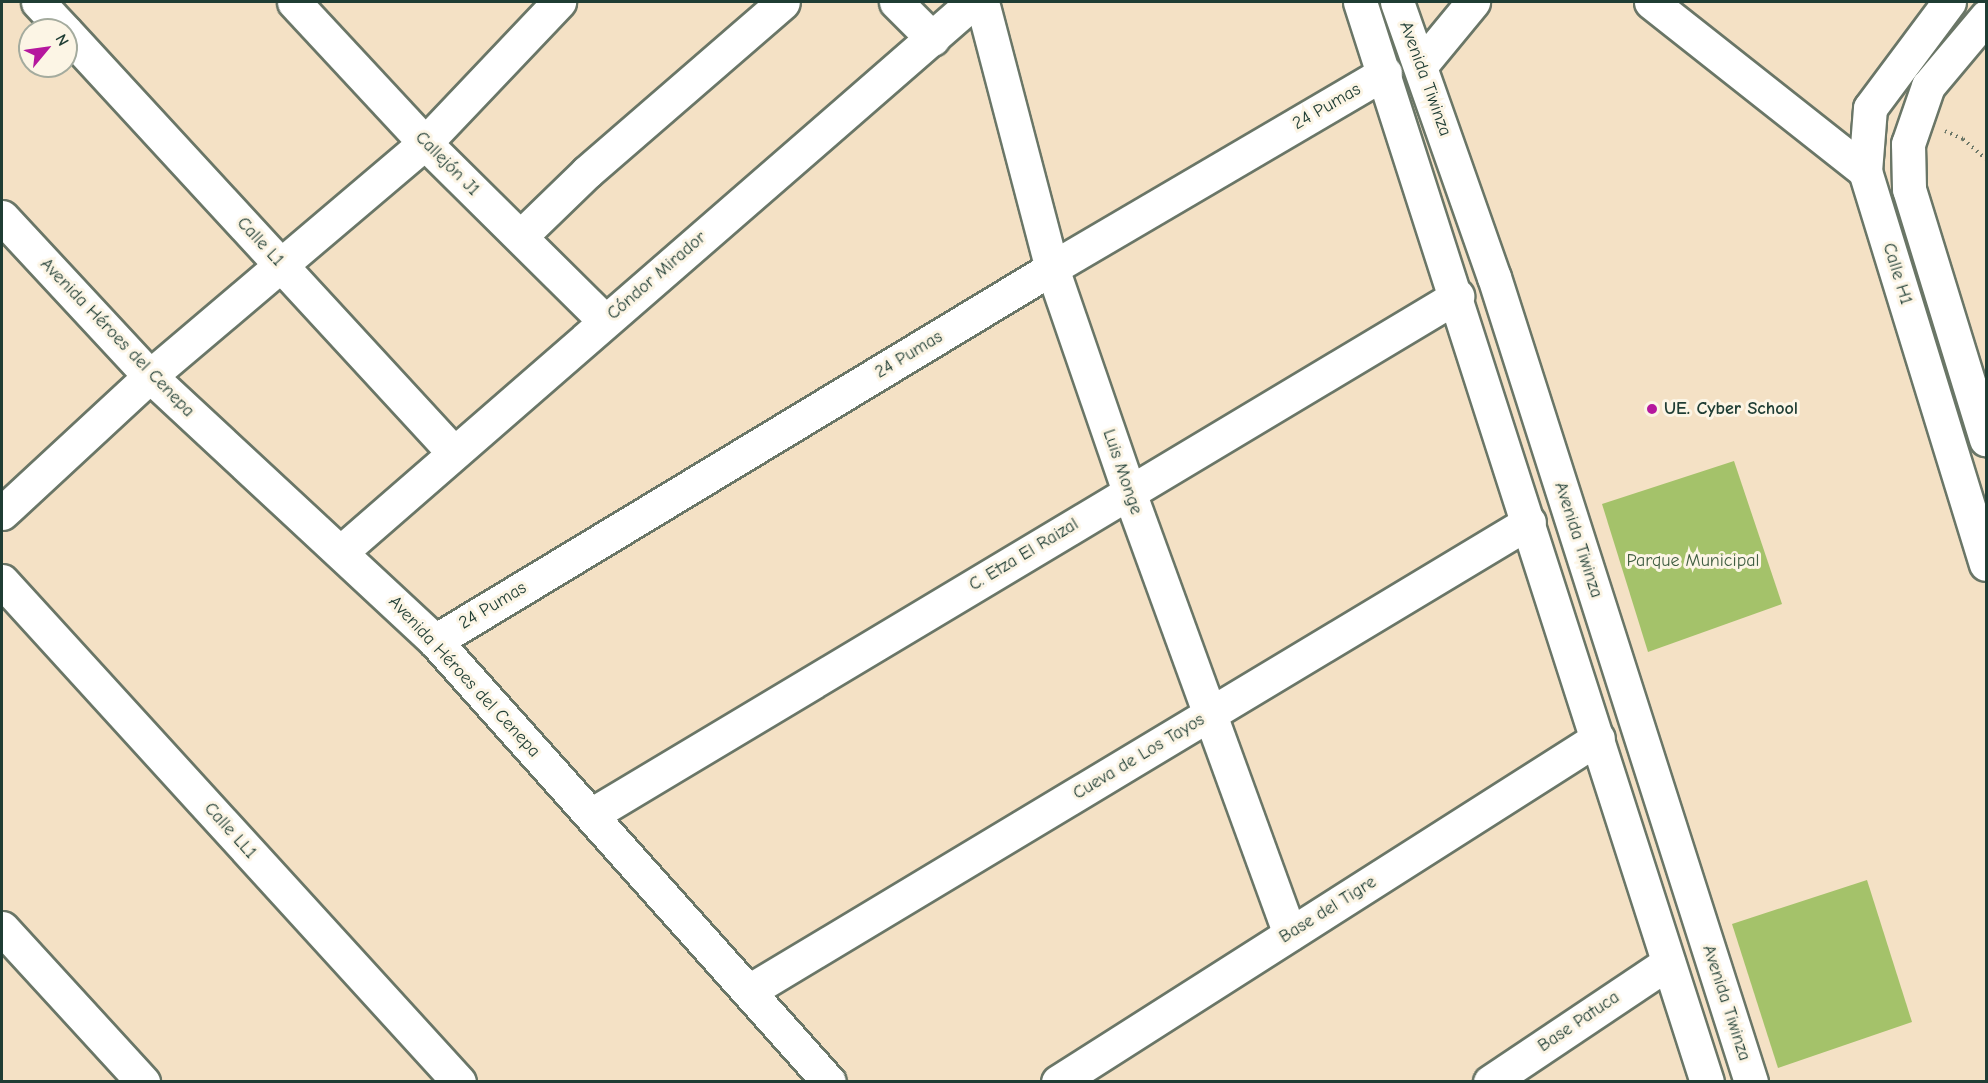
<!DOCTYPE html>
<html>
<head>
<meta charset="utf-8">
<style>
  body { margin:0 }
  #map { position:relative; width:1988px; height:1083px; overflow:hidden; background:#f4e1c5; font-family:"Comic Neue",sans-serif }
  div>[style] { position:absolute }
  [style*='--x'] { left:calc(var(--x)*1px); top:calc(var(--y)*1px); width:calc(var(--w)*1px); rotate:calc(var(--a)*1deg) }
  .green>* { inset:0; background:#a4c26a }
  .path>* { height:4px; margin-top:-2px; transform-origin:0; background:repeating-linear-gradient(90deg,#6a7667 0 1.5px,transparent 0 6px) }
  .roads { filter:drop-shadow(2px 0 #6a7667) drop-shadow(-2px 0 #6a7667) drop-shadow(0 2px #6a7667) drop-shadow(0 -2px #6a7667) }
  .minor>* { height:33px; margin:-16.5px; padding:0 16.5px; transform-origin:16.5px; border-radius:16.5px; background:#fff }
  .dots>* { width:16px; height:16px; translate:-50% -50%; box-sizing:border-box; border:3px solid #fcf5e5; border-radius:50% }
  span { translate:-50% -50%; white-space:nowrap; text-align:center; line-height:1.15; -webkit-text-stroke:6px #fcf5e5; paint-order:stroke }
  .street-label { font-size:18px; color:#1f3d34 }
  .poi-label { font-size:18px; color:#1f3d34; font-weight:700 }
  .left { translate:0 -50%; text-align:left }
  .park-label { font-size:18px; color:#405e42 }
  .frame { position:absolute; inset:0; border:3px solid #1f3d34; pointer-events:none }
  .north { position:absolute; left:18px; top:18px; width:60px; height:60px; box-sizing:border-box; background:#fcf5e5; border:2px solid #a4ab9e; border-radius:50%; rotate:61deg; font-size:16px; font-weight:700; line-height:24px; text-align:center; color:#1f3d34 }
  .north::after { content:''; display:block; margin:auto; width:21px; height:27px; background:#b5179e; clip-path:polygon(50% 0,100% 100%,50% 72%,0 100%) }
</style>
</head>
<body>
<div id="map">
  <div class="green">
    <i style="clip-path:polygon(1734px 461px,1782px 604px,1648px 652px,1602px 504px)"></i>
    <i style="clip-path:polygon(1867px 880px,1912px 1022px,1778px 1068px,1732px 924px)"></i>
  </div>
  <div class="path">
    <i style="--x:1945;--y:131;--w:20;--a:24"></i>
    <i style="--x:1963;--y:139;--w:30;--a:41"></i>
  </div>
  <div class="roads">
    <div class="minor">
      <i style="--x:38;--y:2;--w:38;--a:47"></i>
      <i style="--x:294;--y:2;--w:192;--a:47.1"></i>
      <i style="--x:425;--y:143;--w:253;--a:44.7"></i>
      <i style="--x:896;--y:2;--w:52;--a:45"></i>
      <i style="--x:982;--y:2;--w:275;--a:75.3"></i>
      <i style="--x:1052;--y:268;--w:237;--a:71"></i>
      <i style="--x:1129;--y:492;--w:470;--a:70"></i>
      <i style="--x:1360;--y:2;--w:1134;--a:72.19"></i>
      <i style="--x:1397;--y:2;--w:292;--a:70.6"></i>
      <i style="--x:1494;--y:277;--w:845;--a:72.29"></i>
      <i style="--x:1651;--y:2;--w:273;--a:38.3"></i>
      <i style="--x:1949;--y:2;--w:132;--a:126.7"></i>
      <i style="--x:1870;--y:108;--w:63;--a:94.5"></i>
      <i style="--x:1865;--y:171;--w:411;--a:72.9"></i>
      <i style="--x:1986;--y:17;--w:90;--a:130"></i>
      <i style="--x:1928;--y:86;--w:61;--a:109"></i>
      <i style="--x:1908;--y:144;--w:45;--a:88.7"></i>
      <i style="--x:1909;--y:189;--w:262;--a:72.9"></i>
      <i style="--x:66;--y:32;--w:571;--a:47.34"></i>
      <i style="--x:1421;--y:65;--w:82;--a:-50.5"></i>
      <i style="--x:2;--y:217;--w:217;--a:47.1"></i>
      <i style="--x:150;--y:376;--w:389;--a:42.9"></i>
      <i style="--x:435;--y:641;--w:591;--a:48.22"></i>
      <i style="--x:521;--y:236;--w:92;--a:-44.1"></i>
      <i style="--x:587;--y:172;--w:259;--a:-40.9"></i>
      <i style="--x:2;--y:513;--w:202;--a:-42.8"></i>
      <i style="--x:150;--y:376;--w:360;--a:-40.3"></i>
      <i style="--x:425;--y:143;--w:195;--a:-46.5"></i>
      <i style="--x:342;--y:551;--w:836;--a:-41.02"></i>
      <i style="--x:2;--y:581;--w:678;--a:47.63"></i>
      <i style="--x:435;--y:641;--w:721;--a:-31.15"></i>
      <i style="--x:1052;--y:268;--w:386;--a:-30.4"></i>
      <i style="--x:591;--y:815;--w:1010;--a:-30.93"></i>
      <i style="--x:2;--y:928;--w:209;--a:47.5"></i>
      <i style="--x:749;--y:991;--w:910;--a:-31.02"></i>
      <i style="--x:1058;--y:1082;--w:640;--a:-32.5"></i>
      <i style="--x:1490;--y:1082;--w:214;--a:-33.8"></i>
    </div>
  </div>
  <div class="dots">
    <i style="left:1652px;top:409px;background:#b5179e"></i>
  </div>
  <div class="street-label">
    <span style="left:1425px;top:79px;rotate:70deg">Avenida Tiwinza</span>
    <span style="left:1327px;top:107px;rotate:-30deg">24 Pumas</span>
    <span style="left:447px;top:164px;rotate:45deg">Callejón J1</span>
    <span style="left:260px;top:242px;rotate:47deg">Calle L1</span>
    <span style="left:1897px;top:274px;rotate:73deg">Calle H1</span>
    <span style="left:657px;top:276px;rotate:-41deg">Cóndor Mirador</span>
    <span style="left:117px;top:338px;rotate:46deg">Avenida Héroes del Cenepa</span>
    <span style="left:909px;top:355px;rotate:-31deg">24 Pumas</span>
    <span style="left:1122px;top:472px;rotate:71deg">Luis Monge</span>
    <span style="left:1578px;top:540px;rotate:72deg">Avenida Tiwinza</span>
    <span style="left:1024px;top:555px;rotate:-31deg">C. Etza El Raizal</span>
    <span style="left:493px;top:606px;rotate:-31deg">24 Pumas</span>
    <span style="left:464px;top:677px;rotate:47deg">Avenida Héroes del Cenepa</span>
    <span style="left:1139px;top:757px;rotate:-31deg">Cueva de Los Tayos</span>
    <span style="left:230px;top:831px;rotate:48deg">Calle LL1</span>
    <span style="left:1328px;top:910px;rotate:-32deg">Base del Tigre</span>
    <span style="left:1726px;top:1003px;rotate:72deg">Avenida Tiwinza</span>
    <span style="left:1579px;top:1022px;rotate:-34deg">Base Patuca</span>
  </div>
  <div class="poi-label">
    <span class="left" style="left:1664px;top:409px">UE. Cyber School</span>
  </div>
  <div class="park-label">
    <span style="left:1693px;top:561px">Parque Municipal</span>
  </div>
  <div class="frame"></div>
  <div class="north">N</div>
</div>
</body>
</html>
